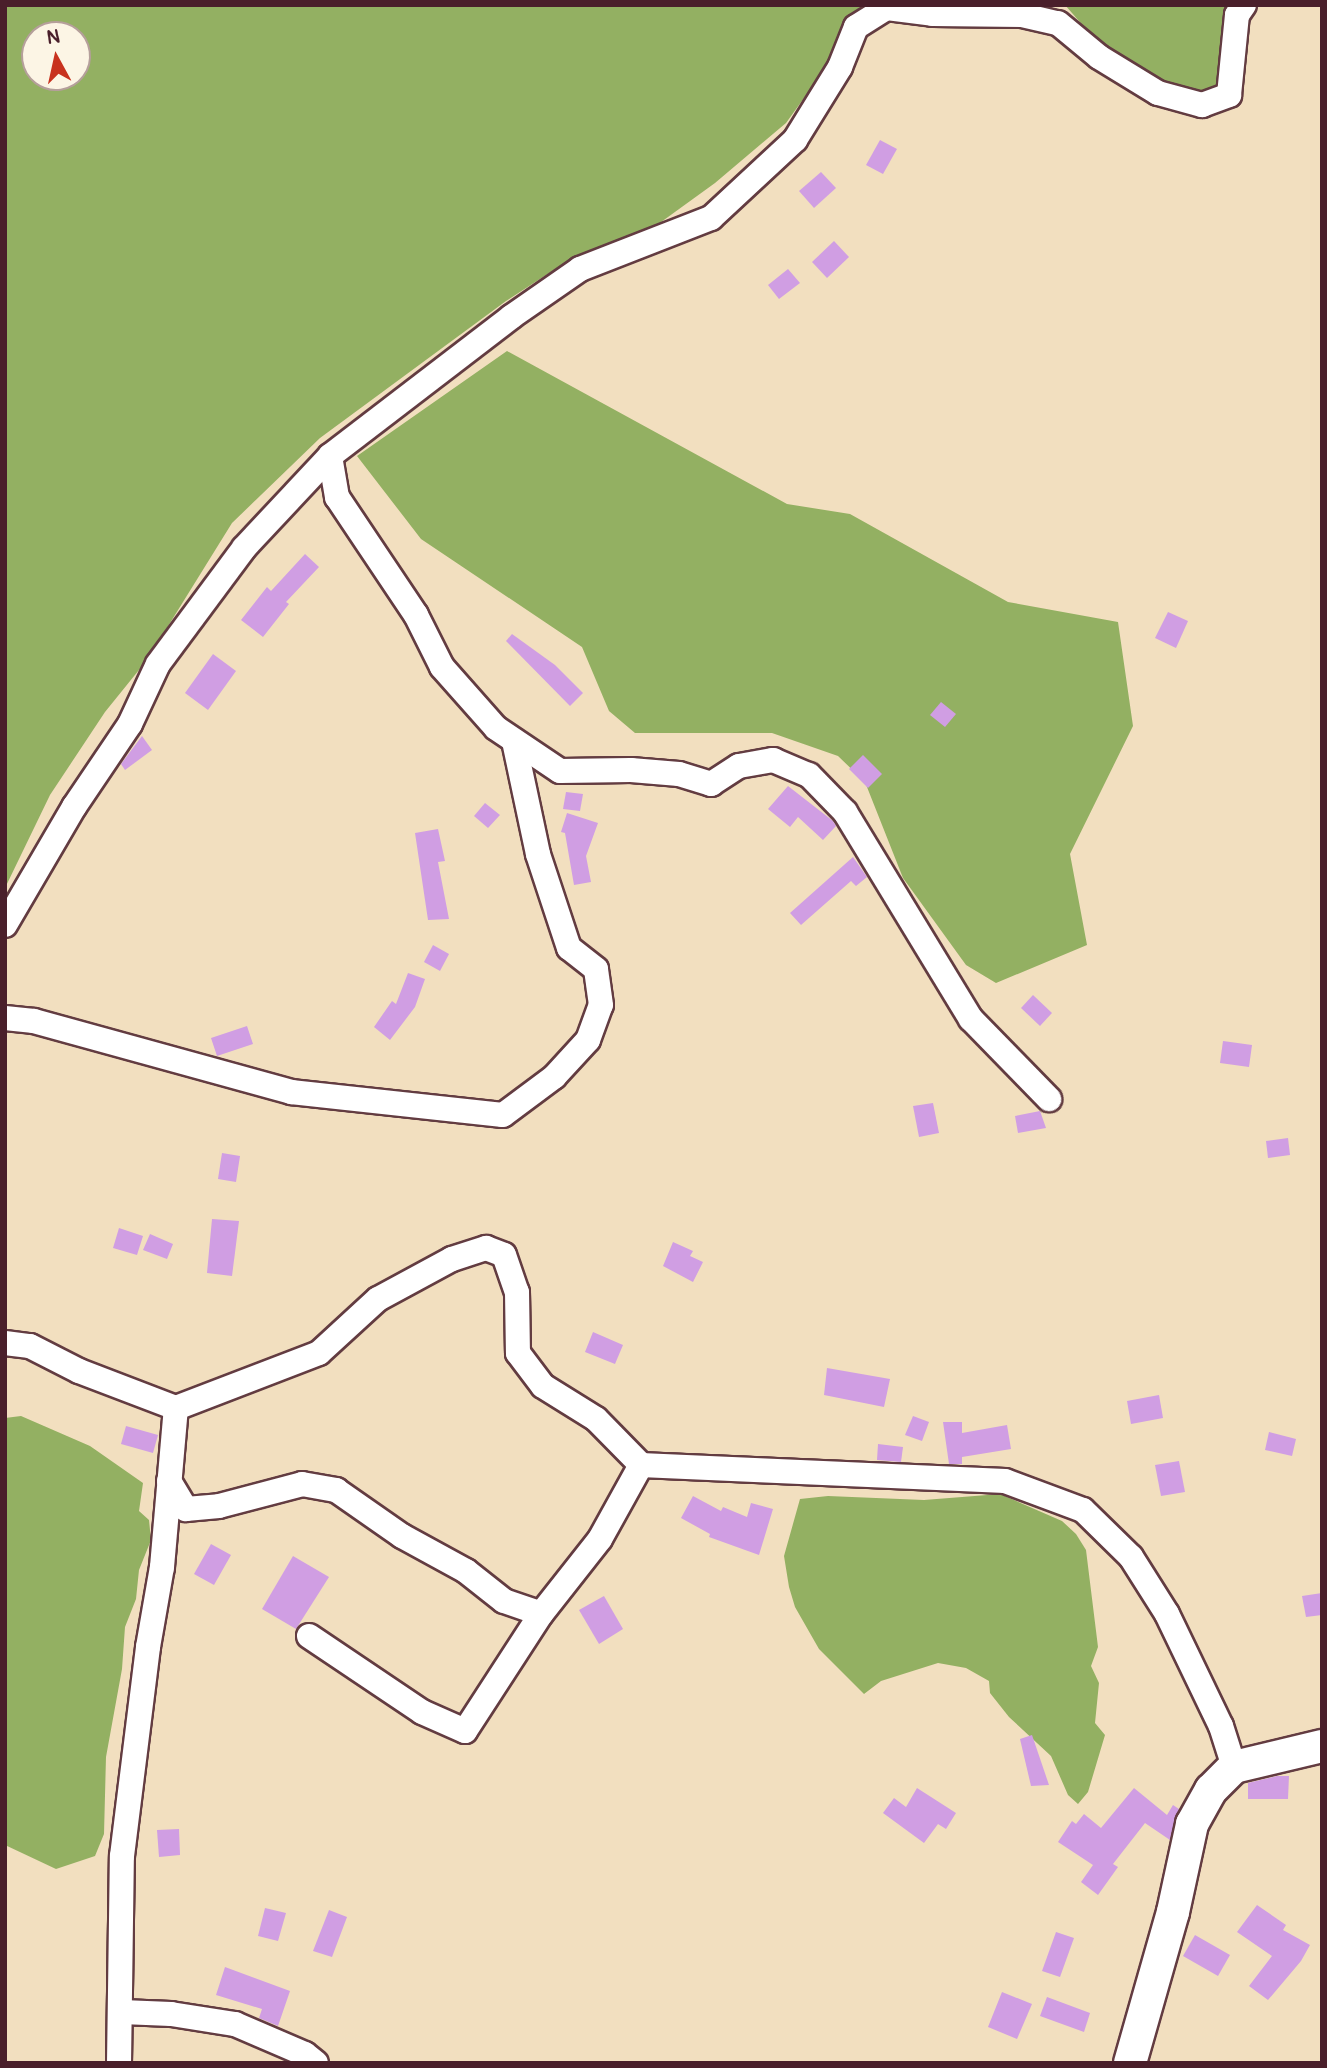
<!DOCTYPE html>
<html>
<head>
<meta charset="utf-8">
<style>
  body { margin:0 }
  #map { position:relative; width:1327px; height:2068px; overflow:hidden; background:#f2dfbf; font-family:Pangolin,sans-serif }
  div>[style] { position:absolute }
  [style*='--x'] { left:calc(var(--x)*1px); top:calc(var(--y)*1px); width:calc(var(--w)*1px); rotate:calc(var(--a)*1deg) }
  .forest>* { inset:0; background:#93b062 }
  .building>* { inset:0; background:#d09ee3 }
  .roads { filter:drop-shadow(2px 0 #633c41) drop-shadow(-2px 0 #633c41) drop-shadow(0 2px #633c41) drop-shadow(0 -2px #633c41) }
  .minor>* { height:24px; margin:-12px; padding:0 12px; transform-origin:12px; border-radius:12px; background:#fff }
  .tertiary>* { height:32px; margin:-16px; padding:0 16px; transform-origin:16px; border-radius:16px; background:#fff }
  span { translate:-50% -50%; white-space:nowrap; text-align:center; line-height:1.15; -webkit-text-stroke:5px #fcf5e5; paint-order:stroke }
  .frame { position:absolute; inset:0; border:7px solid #4a1f2b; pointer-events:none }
  .north { position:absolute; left:21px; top:21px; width:70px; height:70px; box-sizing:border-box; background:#fcf5e5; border:2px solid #b59f9b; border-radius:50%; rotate:352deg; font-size:19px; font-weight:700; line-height:28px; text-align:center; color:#4a1f2b }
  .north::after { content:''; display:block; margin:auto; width:24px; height:32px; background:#c8321e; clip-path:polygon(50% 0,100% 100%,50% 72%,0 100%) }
</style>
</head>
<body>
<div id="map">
  <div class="forest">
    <i style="clip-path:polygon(evenodd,5px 5px,871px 5px,786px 123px,715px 183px,639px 238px,569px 260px,506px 301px,320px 438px,232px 523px,147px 660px,105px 712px,50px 795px,5px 888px,5px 5px,35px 35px,77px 35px,77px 77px,35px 77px,35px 35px)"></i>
    <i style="clip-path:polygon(1065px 5px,1235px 5px,1224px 85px,1200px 97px,1163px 86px,1106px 52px)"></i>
    <i style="clip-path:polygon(507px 351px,787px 504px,850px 514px,1008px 602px,1118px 622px,1133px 726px,1070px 854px,1087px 945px,996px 983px,966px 965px,903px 878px,865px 782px,838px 756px,772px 733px,635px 733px,609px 711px,582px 647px,421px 539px,357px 456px)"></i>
    <i style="clip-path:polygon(21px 1416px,90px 1446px,143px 1483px,139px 1511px,149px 1520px,151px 1540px,139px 1570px,136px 1599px,125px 1627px,122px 1669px,106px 1757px,104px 1834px,95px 1856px,56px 1869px,5px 1845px,5px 1418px)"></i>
    <i style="clip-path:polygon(1000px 1494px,1062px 1521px,1076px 1534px,1086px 1550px,1098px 1647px,1091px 1666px,1099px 1683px,1095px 1723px,1105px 1735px,1088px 1792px,1078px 1804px,1068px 1795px,1051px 1756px,1009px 1717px,990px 1693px,989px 1681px,966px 1668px,938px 1663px,881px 1681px,864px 1694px,819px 1649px,795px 1607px,789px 1587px,784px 1556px,800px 1499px,828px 1496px,924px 1500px)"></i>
  </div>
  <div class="building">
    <i style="clip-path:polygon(880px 140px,897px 149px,883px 174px,866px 165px)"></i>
    <i style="clip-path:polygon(821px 172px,836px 188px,814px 208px,799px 191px)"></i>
    <i style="clip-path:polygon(834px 241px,849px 257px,827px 278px,812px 262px)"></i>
    <i style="clip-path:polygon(788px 269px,800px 283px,779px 299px,768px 285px)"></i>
    <i style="clip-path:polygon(305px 554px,319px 567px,286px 602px,289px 604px,263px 637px,241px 620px,267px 587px,271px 591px)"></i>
    <i style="clip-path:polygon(1168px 612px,1188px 621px,1176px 648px,1155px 638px)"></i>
    <i style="clip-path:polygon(512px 634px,555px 665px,583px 693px,570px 706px,506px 641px)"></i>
    <i style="clip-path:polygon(213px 654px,236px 671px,208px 710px,185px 693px)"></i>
    <i style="clip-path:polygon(941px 702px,956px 714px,945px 727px,930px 715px)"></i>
    <i style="clip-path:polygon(142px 736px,152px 750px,125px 770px,121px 764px)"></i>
    <i style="clip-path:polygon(863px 755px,882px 774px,868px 788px,849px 769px)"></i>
    <i style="clip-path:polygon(788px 786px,833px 821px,836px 826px,823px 840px,798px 817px,790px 827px,768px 809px)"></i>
    <i style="clip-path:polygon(566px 792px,583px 794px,580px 811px,563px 809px)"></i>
    <i style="clip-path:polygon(485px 803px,500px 815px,488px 828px,474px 816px)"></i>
    <i style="clip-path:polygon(567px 813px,598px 823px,586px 856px,591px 882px,574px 885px,565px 833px,561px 832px)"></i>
    <i style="clip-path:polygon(438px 829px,445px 861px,438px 862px,449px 919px,428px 920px,415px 833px)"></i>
    <i style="clip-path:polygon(853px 857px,867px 877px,856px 886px,851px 881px,801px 925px,790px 913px)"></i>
    <i style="clip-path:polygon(433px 945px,449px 954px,440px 971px,424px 962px)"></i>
    <i style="clip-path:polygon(408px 973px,425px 979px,415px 1007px,390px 1040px,374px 1027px,392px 1001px,396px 1004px)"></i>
    <i style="clip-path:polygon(1033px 995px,1052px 1013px,1040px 1026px,1021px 1008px)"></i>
    <i style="clip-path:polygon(247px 1026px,253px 1044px,217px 1056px,211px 1038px)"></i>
    <i style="clip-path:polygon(1223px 1041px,1252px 1045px,1249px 1067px,1220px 1063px)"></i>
    <i style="clip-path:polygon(933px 1103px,939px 1133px,919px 1137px,913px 1106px)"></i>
    <i style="clip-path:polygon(1040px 1111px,1046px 1128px,1018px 1133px,1015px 1116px)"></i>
    <i style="clip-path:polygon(1288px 1138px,1290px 1155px,1268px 1158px,1266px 1141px)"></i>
    <i style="clip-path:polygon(222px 1153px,240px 1156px,236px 1182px,218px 1179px)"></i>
    <i style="clip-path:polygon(212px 1219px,239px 1221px,232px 1276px,207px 1273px)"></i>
    <i style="clip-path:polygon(119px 1228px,143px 1236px,137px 1255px,113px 1248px)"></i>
    <i style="clip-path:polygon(150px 1234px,173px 1244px,167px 1259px,143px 1250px)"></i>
    <i style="clip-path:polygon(673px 1242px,693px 1251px,690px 1256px,703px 1262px,693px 1282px,663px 1266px)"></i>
    <i style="clip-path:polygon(593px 1332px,623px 1345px,615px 1364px,585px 1352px)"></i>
    <i style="clip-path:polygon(827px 1368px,890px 1379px,884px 1407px,824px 1395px)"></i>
    <i style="clip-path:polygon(1159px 1395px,1163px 1418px,1131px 1424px,1127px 1401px)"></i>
    <i style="clip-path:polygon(913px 1416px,929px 1422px,922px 1441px,905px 1435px)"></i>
    <i style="clip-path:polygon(943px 1422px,962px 1422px,962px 1433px,1007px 1425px,1011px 1449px,962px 1457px,962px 1464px,949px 1464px)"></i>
    <i style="clip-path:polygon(126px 1426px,158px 1435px,153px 1453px,121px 1444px)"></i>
    <i style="clip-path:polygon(1269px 1432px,1296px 1439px,1292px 1456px,1265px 1450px)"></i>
    <i style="clip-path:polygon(878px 1444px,903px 1447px,901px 1462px,877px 1460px)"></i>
    <i style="clip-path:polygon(1179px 1461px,1185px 1492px,1161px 1496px,1155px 1465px)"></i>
    <i style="clip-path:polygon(693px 1496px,721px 1511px,723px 1507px,747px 1517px,751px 1503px,773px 1509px,759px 1555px,709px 1537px,710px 1534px,681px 1518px)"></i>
    <i style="clip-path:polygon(211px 1544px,231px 1555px,214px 1585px,194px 1574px)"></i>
    <i style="clip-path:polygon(293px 1556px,329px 1577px,296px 1629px,262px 1609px)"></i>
    <i style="clip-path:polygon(1322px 1593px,1322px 1615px,1306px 1617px,1302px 1596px)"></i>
    <i style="clip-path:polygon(604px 1596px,623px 1629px,599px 1644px,579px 1610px)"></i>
    <i style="clip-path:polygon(1032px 1735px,1049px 1785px,1031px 1786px,1020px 1739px)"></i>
    <i style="clip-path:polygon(1277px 1776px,1289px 1776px,1288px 1799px,1248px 1799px,1248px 1783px)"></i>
    <i style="clip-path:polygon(917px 1788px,956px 1813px,946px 1829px,938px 1824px,924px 1843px,883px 1813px,894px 1798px,906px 1807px)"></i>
    <i style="clip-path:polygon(1134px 1788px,1167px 1815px,1173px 1805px,1179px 1809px,1170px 1840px,1145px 1823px,1113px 1864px,1118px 1867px,1098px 1895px,1081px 1882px,1093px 1865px,1058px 1842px,1072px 1821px,1076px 1824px,1084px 1814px,1101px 1828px)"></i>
    <i style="clip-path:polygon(179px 1829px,180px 1855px,159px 1857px,157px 1830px)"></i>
    <i style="clip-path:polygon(1257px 1905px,1286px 1925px,1283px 1930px,1310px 1945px,1301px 1961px,1268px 2000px,1249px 1986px,1272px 1956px,1237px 1932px)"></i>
    <i style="clip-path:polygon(265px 1908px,286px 1913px,278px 1941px,258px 1936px)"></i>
    <i style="clip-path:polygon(329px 1910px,347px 1917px,332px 1957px,313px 1951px)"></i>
    <i style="clip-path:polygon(1056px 1932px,1074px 1938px,1060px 1977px,1042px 1971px)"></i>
    <i style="clip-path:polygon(1195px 1935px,1230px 1955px,1218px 1976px,1183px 1956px)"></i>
    <i style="clip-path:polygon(225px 1967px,290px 1991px,278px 2026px,259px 2018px,262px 2009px,216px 1995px)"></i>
    <i style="clip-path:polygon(1002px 1992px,1032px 2004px,1017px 2039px,988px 2027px)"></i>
    <i style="clip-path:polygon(1047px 1997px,1090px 2013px,1084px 2032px,1040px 2016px)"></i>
  </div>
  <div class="roads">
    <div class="minor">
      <i style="--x:330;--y:456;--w:42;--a:80.3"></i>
      <i style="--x:337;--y:497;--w:142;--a:56.2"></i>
      <i style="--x:416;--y:615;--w:58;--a:63.4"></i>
      <i style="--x:442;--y:667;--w:81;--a:48.5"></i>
      <i style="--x:496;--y:728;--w:77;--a:33.9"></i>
      <i style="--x:560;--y:771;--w:71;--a:-0.8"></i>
      <i style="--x:631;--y:770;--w:48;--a:4.8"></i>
      <i style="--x:679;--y:774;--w:34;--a:17"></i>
      <i style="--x:711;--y:784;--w:33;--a:-33"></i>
      <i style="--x:739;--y:766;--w:35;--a:-10"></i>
      <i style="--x:773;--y:760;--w:39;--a:23"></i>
      <i style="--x:809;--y:775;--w:52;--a:45.8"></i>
      <i style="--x:845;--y:812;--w:242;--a:58.7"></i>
      <i style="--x:971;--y:1019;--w:112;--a:45.7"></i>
      <i style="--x:5;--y:925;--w:137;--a:-59.7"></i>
      <i style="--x:74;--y:807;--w:100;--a:-56"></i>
      <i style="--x:130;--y:724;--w:66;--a:-65"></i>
      <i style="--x:158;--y:664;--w:144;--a:-53.4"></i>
      <i style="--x:244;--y:548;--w:126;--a:-46.9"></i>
      <i style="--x:330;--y:456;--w:228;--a:-37.5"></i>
      <i style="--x:511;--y:317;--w:84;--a:-34.8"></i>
      <i style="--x:580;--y:269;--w:141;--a:-21.3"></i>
      <i style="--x:711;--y:218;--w:115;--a:-42.9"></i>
      <i style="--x:795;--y:140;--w:86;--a:-58.3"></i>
      <i style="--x:840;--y:67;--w:43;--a:-68.2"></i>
      <i style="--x:856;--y:27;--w:36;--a:-32"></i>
      <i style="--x:887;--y:8;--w:46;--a:7.4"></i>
      <i style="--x:933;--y:14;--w:89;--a:0.6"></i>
      <i style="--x:1022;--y:15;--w:37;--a:13"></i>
      <i style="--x:1058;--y:23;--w:53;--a:39.7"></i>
      <i style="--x:1099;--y:57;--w:69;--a:31.4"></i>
      <i style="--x:1158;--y:93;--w:46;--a:15.3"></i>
      <i style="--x:1202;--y:105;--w:29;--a:-20"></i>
      <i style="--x:1229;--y:95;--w:80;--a:-84.3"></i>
      <i style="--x:1237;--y:15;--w:12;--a:-55"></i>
      <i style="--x:5;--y:1018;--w:29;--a:6"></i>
      <i style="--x:34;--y:1021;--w:267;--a:15.4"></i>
      <i style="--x:291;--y:1092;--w:213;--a:6.2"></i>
      <i style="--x:503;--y:1115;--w:64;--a:-36.7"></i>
      <i style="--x:554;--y:1077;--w:50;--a:-47.4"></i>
      <i style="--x:588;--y:1040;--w:37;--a:-70"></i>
      <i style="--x:601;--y:1005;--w:36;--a:-98"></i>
      <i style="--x:596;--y:969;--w:34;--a:-142"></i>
      <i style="--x:569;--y:948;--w:99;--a:-108.3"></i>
      <i style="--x:538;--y:854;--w:116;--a:-102"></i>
      <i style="--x:5;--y:1343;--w:25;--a:7"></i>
      <i style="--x:30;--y:1346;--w:55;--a:27"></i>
      <i style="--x:79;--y:1371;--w:104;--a:20.9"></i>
      <i style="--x:176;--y:1408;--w:153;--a:-21"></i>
      <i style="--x:319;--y:1353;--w:80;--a:-42.5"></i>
      <i style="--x:378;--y:1299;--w:84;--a:-28.4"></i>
      <i style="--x:452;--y:1259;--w:36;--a:-18"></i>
      <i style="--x:486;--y:1248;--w:19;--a:21"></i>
      <i style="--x:504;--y:1255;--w:39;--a:71"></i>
      <i style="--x:517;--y:1292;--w:61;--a:89.1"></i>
      <i style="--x:518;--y:1353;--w:41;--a:52.9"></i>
      <i style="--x:543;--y:1386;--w:62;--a:31.9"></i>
      <i style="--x:596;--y:1419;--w:64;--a:45.6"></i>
      <i style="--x:641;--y:1465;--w:364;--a:2.5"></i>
      <i style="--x:1005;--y:1481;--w:83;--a:20.4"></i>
      <i style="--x:1083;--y:1510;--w:67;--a:44.4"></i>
      <i style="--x:1131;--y:1557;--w:67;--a:57.7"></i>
      <i style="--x:1167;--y:1614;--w:124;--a:64.3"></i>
      <i style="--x:1221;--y:1726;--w:43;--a:72.4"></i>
      <i style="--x:169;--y:1481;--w:33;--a:59"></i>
      <i style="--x:186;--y:1509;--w:33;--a:-5"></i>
      <i style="--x:219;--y:1506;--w:86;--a:-14.8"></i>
      <i style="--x:302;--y:1484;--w:35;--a:10"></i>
      <i style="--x:336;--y:1490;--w:80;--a:34.9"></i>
      <i style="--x:402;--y:1536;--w:73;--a:28.7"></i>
      <i style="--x:466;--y:1571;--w:48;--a:38.3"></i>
      <i style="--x:504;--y:1601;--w:39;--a:19"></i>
      <i style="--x:309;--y:1636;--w:136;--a:33.9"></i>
      <i style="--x:422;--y:1712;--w:47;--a:23.8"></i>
      <i style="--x:465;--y:1731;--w:140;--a:-57"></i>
      <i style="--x:541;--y:1614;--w:95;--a:-51.8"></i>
      <i style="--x:600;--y:1539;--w:85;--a:-61"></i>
      <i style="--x:122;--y:2012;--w:49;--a:2.3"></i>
      <i style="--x:171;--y:2014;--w:65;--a:8.9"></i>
      <i style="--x:235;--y:2024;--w:76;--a:23.2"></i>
      <i style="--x:305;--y:2054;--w:14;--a:39"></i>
      <i style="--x:119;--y:2063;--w:207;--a:-89.2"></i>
      <i style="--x:122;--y:1856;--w:211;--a:-82.9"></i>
      <i style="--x:148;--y:1647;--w:81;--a:-80.1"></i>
      <i style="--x:162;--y:1567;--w:160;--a:-85"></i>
    </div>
    <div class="tertiary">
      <i style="--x:1130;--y:2063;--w:157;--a:-74.1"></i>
      <i style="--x:1173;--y:1912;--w:90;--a:-77.8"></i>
      <i style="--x:1192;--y:1824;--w:39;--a:-61"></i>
      <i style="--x:1211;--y:1790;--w:33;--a:-45"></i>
      <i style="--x:1234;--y:1767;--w:90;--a:-13.4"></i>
    </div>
  </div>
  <div class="frame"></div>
  <div class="north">N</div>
</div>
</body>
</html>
